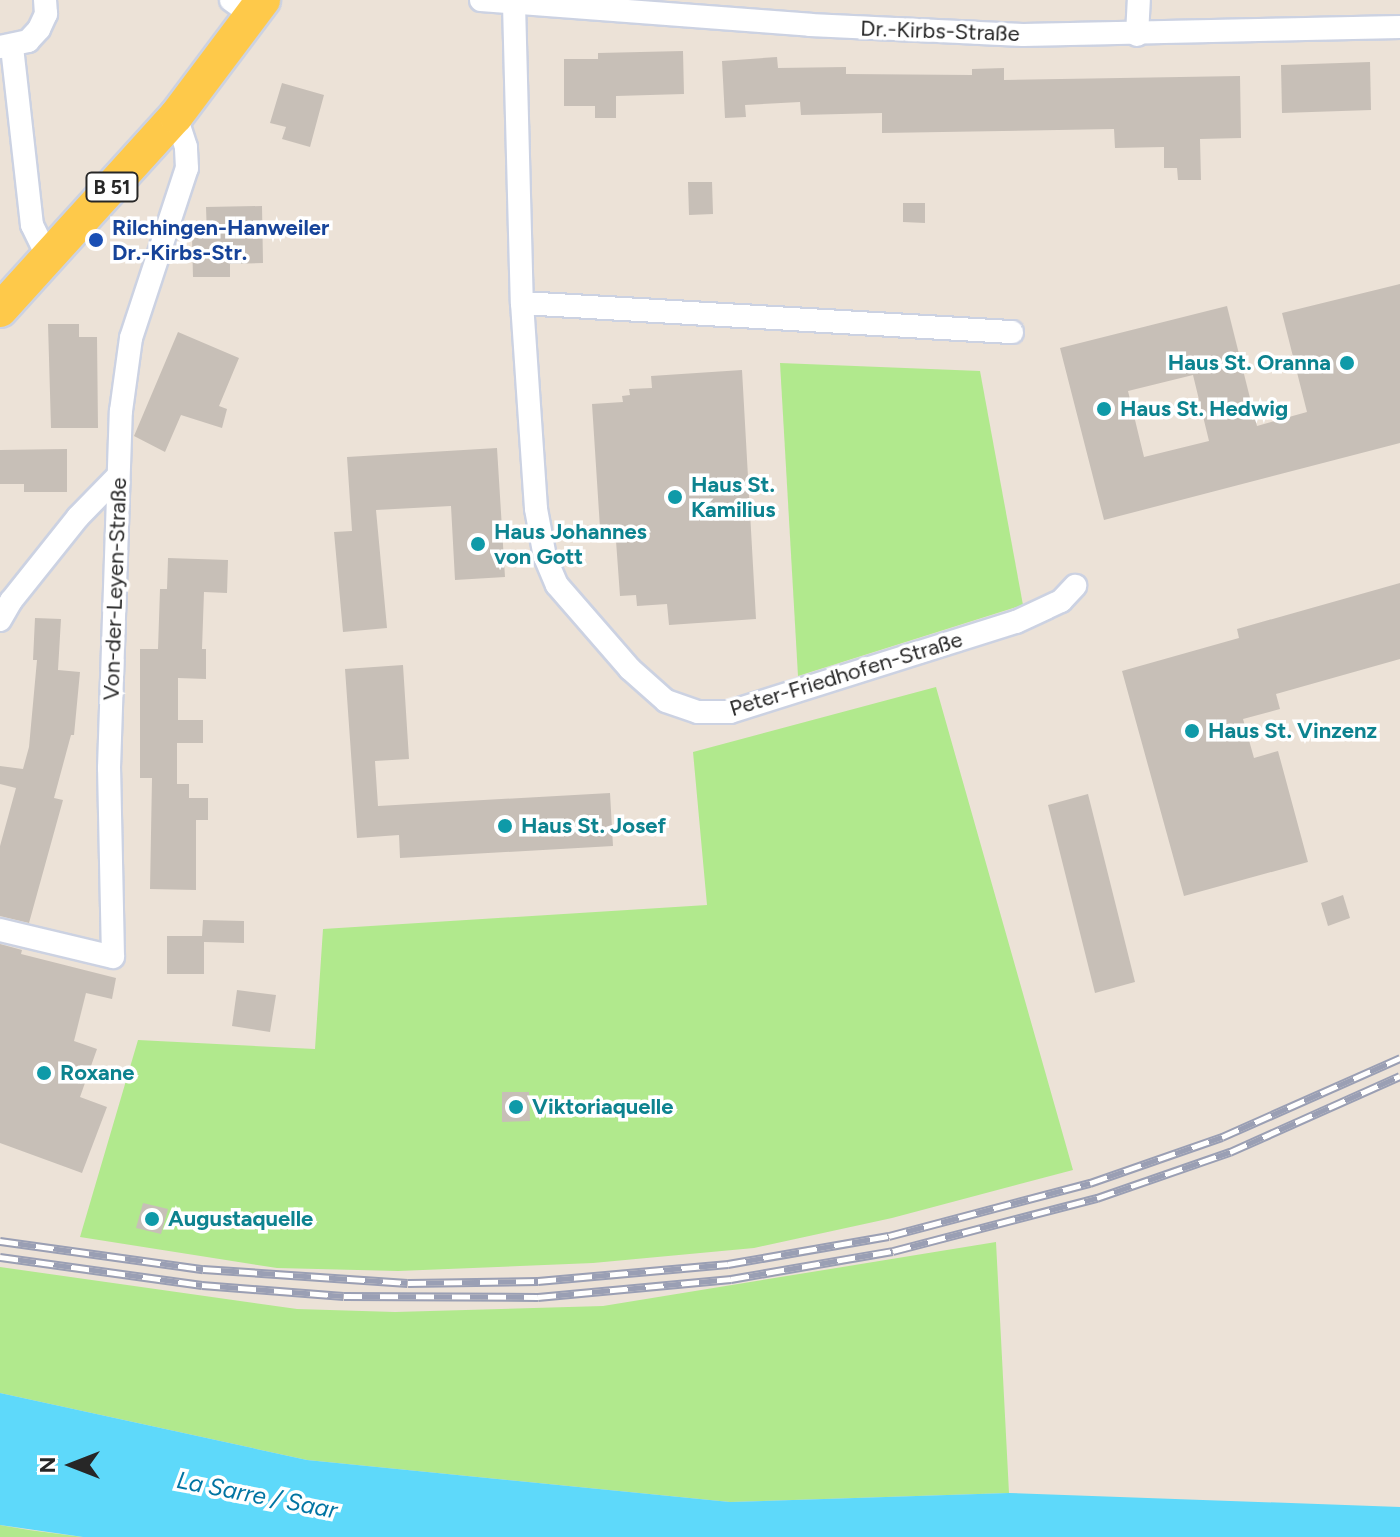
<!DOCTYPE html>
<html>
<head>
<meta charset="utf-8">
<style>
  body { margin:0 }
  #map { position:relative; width:1400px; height:1537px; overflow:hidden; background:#ece2d7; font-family:Figtree,sans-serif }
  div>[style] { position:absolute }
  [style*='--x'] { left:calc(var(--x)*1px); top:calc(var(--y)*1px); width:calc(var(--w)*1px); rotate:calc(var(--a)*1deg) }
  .green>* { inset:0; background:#b1e98d }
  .water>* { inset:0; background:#5ed9fa }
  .building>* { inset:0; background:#c7bfb7 }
  .roads { filter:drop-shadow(2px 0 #ccd2e2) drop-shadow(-2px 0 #ccd2e2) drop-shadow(0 2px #ccd2e2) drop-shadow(0 -2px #ccd2e2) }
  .street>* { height:22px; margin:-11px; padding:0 11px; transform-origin:11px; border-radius:11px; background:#fff }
  .primary>* { height:34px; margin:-17px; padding:0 17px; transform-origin:17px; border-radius:17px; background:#fec94a }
  .rail>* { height:9px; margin-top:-4.5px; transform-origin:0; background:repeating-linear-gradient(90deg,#fff 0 18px,#9a9fb4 0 36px); box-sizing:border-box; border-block:2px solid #9a9fb4 }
  .dots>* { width:22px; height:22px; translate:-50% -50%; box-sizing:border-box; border:4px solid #fff; border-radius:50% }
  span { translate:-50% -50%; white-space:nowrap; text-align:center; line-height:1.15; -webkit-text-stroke:7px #fff; paint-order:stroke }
  .shield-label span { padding:2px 6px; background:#fff; border:2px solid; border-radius:6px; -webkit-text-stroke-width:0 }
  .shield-label { font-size:20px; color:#272727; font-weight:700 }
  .street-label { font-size:22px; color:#272727 }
  .transit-label { font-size:22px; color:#164399; font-weight:700 }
  .left { translate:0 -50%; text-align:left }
  .culture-label { font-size:22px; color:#0d838f; font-weight:700 }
  .right { translate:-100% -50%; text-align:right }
  .water-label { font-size:24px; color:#0174a2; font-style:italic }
  .north { position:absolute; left:32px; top:1425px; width:80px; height:80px; -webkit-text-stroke:6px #fff; paint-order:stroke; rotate:270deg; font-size:22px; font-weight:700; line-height:32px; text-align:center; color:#272727 }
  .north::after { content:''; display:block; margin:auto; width:28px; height:36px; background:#272727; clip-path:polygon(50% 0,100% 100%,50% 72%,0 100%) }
</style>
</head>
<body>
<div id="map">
  <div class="green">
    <i style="clip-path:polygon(780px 363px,980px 371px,1023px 605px,798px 676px)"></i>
    <i style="clip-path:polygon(936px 687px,1073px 1170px,892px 1218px,754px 1248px,593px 1263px,398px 1271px,277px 1268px,80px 1237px,138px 1040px,315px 1049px,323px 929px,707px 905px,693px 752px)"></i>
    <i style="clip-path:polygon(996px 1242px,1009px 1493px,730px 1502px,307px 1460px,0 1393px,0 1267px,297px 1309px,395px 1312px,603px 1306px)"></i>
    <i style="clip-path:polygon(0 1525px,29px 1530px,83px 1537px,0 1537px)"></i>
  </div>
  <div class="water">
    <i style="clip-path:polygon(0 1393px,307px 1460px,730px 1502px,1009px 1493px,1400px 1507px,1400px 1537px,83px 1537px,0 1525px)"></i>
  </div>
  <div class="building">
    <i style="clip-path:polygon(683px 51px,684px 94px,616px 96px,616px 118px,595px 118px,595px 106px,564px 106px,564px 59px,598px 59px,598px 53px)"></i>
    <i style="clip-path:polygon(777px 57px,778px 68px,846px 67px,846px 74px,972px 75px,972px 69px,1004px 68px,1004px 80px,1240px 76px,1241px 138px,1200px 139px,1201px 180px,1178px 180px,1177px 168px,1164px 168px,1164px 147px,1115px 148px,1114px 129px,882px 133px,882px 113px,801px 115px,800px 102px,745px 105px,746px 117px,725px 118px,722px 61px)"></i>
    <i style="clip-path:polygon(1370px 62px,1371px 110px,1282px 113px,1281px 65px)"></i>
    <i style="clip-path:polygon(282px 83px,324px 95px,310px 147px,282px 139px,286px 127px,270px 123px)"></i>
    <i style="clip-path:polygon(688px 182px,712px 182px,713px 214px,689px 215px)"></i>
    <i style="clip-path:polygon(903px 203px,925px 203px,925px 223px,903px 222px)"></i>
    <i style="clip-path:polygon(262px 206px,263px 263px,230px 264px,230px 277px,193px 277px,192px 238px,207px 237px,206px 207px)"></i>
    <i style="clip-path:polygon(evenodd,1400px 284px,1400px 443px,1104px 520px,1060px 348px,1227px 306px,1257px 426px,1307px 412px,1282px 313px,1400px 284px,1193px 375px,1209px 441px,1144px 457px,1128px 391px,1193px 375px)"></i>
    <i style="clip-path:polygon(48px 324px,79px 324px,79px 337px,97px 337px,98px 428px,51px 428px)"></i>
    <i style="clip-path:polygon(178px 332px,239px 358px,219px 406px,227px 409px,222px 428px,181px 415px,165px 452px,134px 436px)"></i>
    <i style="clip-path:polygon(742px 370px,756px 619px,669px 625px,667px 604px,637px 606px,636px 595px,620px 596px,615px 527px,600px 528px,592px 404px,623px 402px,622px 396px,630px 395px,629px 389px,652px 388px,651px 376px)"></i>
    <i style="clip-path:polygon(497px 448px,505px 577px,455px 580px,451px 506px,376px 510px,387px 628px,343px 632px,334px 532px,352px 531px,347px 457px)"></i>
    <i style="clip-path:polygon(67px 449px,67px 492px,24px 492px,24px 484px,0 484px,0 450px)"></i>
    <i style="clip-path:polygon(168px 558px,228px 560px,227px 593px,204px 592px,202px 649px,206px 649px,206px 679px,178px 678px,178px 720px,203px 720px,203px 743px,177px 743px,177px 784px,189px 784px,189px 798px,208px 798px,208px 820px,196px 820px,196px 890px,150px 889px,152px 778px,140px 778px,140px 649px,158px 649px,160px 589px,167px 589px)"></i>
    <i style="clip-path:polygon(1400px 583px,1400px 659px,1276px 694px,1280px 709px,1243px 719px,1254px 758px,1278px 751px,1308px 862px,1184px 896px,1122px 671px,1239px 638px,1237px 629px)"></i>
    <i style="clip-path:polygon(35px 618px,61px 619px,58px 670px,80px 672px,74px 735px,71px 735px,54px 798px,63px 800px,29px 923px,0 916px,0 846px,16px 788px,0 784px,0 766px,23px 769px,29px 747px,37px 660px,33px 660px)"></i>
    <i style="clip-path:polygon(403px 665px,409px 759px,375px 761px,378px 806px,610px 793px,613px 846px,400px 858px,399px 835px,357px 838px,345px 669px)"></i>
    <i style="clip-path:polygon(1088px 794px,1135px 982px,1095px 993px,1048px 805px)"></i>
    <i style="clip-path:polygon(1343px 895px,1350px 918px,1328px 926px,1321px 903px)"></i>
    <i style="clip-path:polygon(203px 920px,244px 921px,244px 943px,204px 942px,204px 974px,167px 974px,167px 936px,202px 936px)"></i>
    <i style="clip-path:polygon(0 944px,22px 950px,21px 954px,116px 978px,112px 999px,86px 993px,74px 1041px,97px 1049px,80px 1097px,107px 1107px,82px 1173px,0 1143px)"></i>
    <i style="clip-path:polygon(237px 990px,276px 995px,270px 1032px,232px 1026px)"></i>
    <i style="clip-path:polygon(502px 1092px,529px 1092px,530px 1121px,502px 1122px)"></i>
    <i style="clip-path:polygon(143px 1203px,168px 1209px,161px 1234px,136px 1228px)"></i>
  </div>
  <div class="roads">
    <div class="street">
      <i style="--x:231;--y:0;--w:26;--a:36"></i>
      <i style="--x:481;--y:0;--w:330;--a:4.3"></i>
      <i style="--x:810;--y:25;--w:213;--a:2.7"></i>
      <i style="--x:1023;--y:35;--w:377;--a:-1.2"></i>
      <i style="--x:514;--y:4;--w:299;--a:88.5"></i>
      <i style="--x:522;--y:303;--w:206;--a:86.1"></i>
      <i style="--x:536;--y:509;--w:49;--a:79.4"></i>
      <i style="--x:545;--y:557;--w:30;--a:67"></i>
      <i style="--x:557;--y:585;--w:111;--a:49"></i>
      <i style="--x:630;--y:669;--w:48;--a:41.6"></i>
      <i style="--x:666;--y:701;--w:34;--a:19"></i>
      <i style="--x:698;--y:712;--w:32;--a:0"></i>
      <i style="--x:730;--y:712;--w:300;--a:-17.5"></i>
      <i style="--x:1016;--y:622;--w:50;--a:-25"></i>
      <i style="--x:1061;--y:601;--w:21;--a:-47"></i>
      <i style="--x:1137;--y:35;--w:35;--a:-87"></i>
      <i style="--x:0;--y:47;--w:29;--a:-12"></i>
      <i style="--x:28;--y:41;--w:16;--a:-47"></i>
      <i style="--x:39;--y:29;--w:17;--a:-65"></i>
      <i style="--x:46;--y:14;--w:14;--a:-94"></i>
      <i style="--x:12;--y:47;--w:179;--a:83.6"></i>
      <i style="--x:32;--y:225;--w:37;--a:64"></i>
      <i style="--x:522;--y:303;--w:491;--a:3.4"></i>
      <i style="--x:0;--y:620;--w:22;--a:-60"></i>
      <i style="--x:11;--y:601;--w:107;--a:-51.4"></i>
      <i style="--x:78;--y:517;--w:57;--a:-45.7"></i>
      <i style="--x:0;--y:930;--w:116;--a:13.4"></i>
      <i style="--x:113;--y:957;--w:189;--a:-91.2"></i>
      <i style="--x:109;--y:768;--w:357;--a:-88.1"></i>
      <i style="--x:121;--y:411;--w:74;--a:-82.2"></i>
      <i style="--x:131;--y:338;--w:179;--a:-71.8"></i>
      <i style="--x:187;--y:168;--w:21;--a:-93"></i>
      <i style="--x:186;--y:147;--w:33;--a:-108"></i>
    </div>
    <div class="primary">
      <i style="--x:0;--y:310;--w:262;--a:-47.8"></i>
      <i style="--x:176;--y:116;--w:145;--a:-53.1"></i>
    </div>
  </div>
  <div class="rail">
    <i style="--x:0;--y:1241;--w:205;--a:7.9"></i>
    <i style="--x:203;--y:1269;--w:205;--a:3.9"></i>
    <i style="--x:408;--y:1283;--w:130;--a:-0.9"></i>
    <i style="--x:538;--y:1281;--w:191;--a:-5.1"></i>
    <i style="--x:728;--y:1264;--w:163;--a:-9.9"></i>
    <i style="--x:889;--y:1236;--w:208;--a:-14.8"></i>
    <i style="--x:1090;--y:1183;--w:140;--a:-19.2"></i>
    <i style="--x:1222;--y:1137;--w:195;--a:-23.9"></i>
    <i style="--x:0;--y:1257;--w:204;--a:7.9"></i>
    <i style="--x:202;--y:1285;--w:142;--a:4.4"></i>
    <i style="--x:344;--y:1296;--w:194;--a:0.3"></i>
    <i style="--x:538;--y:1297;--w:194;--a:-5.3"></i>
    <i style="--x:731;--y:1279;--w:164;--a:-9.8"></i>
    <i style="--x:893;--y:1251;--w:211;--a:-14.6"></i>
    <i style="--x:1097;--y:1198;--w:141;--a:-19.1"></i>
    <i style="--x:1230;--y:1152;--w:186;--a:-24.1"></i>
  </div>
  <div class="dots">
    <i style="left:96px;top:240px;background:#1a4fb4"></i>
    <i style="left:1347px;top:363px;background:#0f9aa8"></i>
    <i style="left:1104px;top:409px;background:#0f9aa8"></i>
    <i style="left:675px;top:497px;background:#0f9aa8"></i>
    <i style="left:478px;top:544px;background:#0f9aa8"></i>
    <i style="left:1192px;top:731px;background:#0f9aa8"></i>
    <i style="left:505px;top:826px;background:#0f9aa8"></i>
    <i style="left:44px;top:1073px;background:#0f9aa8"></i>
    <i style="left:516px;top:1107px;background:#0f9aa8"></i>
    <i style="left:152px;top:1219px;background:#0f9aa8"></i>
  </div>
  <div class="shield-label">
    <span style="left:112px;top:187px">B 51</span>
  </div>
  <div class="street-label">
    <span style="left:940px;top:31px;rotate:2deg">Dr.-Kirbs-Straße</span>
    <span style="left:115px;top:589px;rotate:-88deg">Von-der-Leyen-Straße</span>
    <span style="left:846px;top:674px;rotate:-17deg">Peter-Friedhofen-Straße</span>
  </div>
  <div class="transit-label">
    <span class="left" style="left:112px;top:240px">Rilchingen-Hanweiler<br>Dr.-Kirbs-Str.</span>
  </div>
  <div class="culture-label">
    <span class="right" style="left:1331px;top:363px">Haus St. Oranna</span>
    <span class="left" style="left:1120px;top:409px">Haus St. Hedwig</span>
    <span class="left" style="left:691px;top:497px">Haus St.<br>Kamilius</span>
    <span class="left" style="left:494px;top:544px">Haus Johannes<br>von Gott</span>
    <span class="left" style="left:1208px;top:731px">Haus St. Vinzenz</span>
    <span class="left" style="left:521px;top:826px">Haus St. Josef</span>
    <span class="left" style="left:60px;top:1073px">Roxane</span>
    <span class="left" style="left:532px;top:1107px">Viktoriaquelle</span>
    <span class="left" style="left:168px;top:1219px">Augustaquelle</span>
  </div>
  <div class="water-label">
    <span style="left:257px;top:1495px;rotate:11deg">La Sarre / Saar</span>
  </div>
  <div class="north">N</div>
</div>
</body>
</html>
